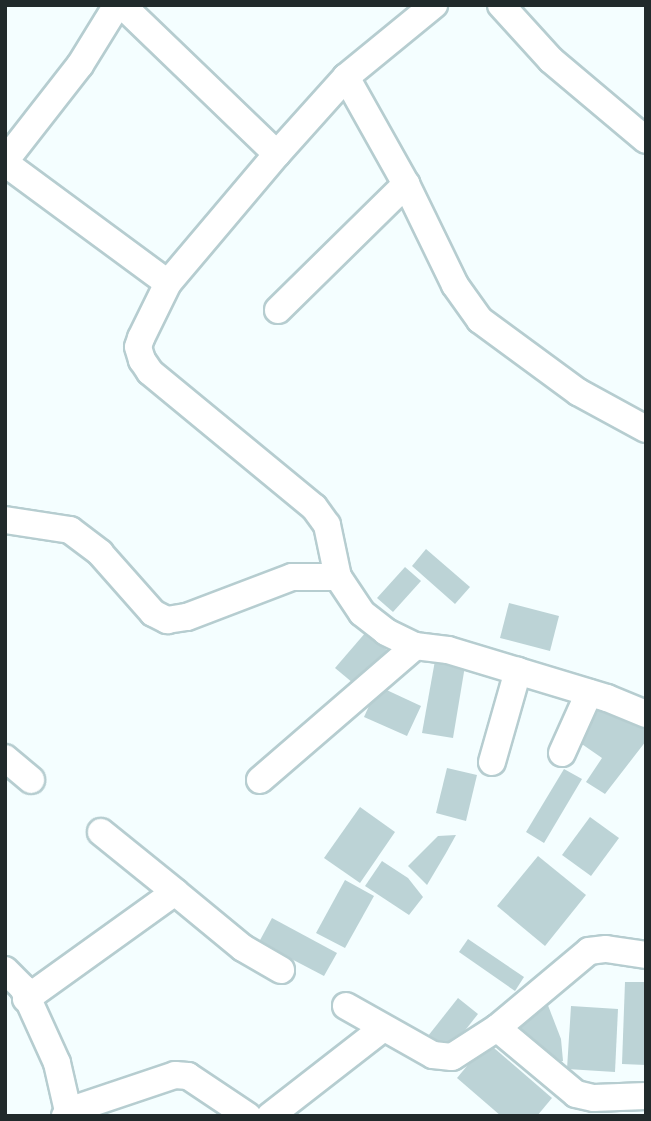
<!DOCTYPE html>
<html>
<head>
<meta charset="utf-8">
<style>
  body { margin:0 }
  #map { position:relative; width:651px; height:1121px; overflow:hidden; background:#f4feff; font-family:Lora,serif }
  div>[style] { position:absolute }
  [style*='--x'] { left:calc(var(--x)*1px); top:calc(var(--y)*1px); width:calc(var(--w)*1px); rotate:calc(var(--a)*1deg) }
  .building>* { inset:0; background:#bcd3d6 }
  .roads { filter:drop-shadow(2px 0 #b6cdd0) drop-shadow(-2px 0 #b6cdd0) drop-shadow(0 2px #b6cdd0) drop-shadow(0 -2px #b6cdd0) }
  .minor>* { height:26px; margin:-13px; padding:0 13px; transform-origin:13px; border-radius:13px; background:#fff }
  span { translate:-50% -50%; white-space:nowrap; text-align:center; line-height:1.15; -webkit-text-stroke:7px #f4feff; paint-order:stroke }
  .frame { position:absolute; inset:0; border:7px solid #212a2b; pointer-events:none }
</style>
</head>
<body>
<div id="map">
  <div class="building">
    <i style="clip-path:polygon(426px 549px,470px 587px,455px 604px,412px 566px)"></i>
    <i style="clip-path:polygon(405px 567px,421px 581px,393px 612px,377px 598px)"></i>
    <i style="clip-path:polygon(509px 603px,559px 616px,550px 651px,500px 638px)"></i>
    <i style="clip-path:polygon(366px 632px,390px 653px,359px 688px,335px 668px)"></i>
    <i style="clip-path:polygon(436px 655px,466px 660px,453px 738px,422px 733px)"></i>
    <i style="clip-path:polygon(378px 686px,421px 706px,407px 736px,364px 717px)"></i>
    <i style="clip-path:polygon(599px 704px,646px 723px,646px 741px,605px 794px,586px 782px,602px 758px,576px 740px)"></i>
    <i style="clip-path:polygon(447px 768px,477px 775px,466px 821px,436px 813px)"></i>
    <i style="clip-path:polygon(564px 769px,582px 779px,544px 843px,526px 832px)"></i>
    <i style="clip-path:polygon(360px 807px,395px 832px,360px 883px,324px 858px)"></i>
    <i style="clip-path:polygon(590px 817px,619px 838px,591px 876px,562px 855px)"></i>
    <i style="clip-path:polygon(456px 835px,446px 853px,427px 885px,408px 866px,438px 836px)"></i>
    <i style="clip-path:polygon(538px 856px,586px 895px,545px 946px,497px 906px)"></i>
    <i style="clip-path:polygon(382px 861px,408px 878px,423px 897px,409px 915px,365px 886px)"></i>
    <i style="clip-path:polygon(345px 880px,374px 896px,345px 948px,316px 933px)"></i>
    <i style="clip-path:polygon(272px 918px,337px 953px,324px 976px,259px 942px)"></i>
    <i style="clip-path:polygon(468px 939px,524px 977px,515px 991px,459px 952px)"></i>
    <i style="clip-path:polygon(625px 982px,646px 982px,646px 1065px,622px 1064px)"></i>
    <i style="clip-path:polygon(544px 995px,561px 1039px,563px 1061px,547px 1065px,508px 1026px)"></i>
    <i style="clip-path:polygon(458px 998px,478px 1014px,448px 1052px,428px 1036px)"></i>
    <i style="clip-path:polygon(571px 1006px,618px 1009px,615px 1072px,567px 1069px)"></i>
    <i style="clip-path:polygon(487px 1042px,552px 1098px,537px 1116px,501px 1116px,457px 1078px)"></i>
  </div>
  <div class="roads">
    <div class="minor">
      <i style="--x:122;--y:5;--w:215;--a:43.9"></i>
      <i style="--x:277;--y:154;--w:103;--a:-48.1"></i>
      <i style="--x:346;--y:77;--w:123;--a:60.7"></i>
      <i style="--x:406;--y:184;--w:112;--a:64.1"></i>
      <i style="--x:455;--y:285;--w:43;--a:54.5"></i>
      <i style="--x:480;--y:320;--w:122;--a:36.3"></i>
      <i style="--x:578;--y:392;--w:77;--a:28.6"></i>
      <i style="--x:501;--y:5;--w:74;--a:47.7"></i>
      <i style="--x:551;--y:60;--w:124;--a:40.1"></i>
      <i style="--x:346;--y:77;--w:114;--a:-39.3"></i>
      <i style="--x:5;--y:161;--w:122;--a:-52"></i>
      <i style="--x:80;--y:65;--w:70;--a:-58.3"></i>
      <i style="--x:5;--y:163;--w:202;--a:36.4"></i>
      <i style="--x:168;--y:283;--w:169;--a:-49.8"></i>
      <i style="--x:168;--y:283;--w:61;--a:116.1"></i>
      <i style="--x:141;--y:338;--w:9;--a:108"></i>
      <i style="--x:138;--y:347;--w:14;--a:73"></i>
      <i style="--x:142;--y:360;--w:14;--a:56"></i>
      <i style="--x:150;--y:372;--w:212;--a:39.5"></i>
      <i style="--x:314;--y:507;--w:22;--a:54"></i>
      <i style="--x:327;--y:525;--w:53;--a:78.1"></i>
      <i style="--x:278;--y:310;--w:180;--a:-44.5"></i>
      <i style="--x:5;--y:520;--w:66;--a:8.7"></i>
      <i style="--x:70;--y:530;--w:38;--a:37"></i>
      <i style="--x:100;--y:553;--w:80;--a:48.5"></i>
      <i style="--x:153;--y:613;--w:16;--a:27"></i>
      <i style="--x:167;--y:620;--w:20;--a:-9"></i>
      <i style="--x:187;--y:617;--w:112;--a:-20.9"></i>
      <i style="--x:292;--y:577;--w:46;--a:0"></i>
      <i style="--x:338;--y:577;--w:43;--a:56.3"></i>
      <i style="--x:362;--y:613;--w:31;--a:38"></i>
      <i style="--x:386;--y:632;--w:32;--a:26"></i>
      <i style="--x:415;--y:646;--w:33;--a:7"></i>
      <i style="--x:448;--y:650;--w:166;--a:16.8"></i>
      <i style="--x:607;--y:698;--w:42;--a:22.3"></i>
      <i style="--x:562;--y:753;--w:66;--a:-65.8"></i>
      <i style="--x:5;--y:758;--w:34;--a:40"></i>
      <i style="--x:492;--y:762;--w:95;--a:-74.1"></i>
      <i style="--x:260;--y:780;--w:205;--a:-40.8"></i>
      <i style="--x:101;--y:832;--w:95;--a:39"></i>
      <i style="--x:5;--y:970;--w:25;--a:45"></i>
      <i style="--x:23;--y:988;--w:82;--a:65.6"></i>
      <i style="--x:57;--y:1063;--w:49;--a:77.1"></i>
      <i style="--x:68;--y:1111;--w:6;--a:121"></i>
      <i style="--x:26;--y:999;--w:183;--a:-35.7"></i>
      <i style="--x:175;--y:892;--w:88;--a:39.5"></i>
      <i style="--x:243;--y:948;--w:44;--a:30.1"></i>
      <i style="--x:346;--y:1006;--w:100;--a:29.4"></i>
      <i style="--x:433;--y:1055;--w:19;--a:6"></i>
      <i style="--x:452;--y:1057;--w:54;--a:-32.8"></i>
      <i style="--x:497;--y:1028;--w:120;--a:-39.9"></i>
      <i style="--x:589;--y:951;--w:17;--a:-7"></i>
      <i style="--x:606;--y:949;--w:40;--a:8.5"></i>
      <i style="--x:497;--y:1028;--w:103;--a:39.9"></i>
      <i style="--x:576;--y:1094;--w:18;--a:13"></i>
      <i style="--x:594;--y:1098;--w:52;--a:-2.2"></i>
      <i style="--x:68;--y:1111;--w:113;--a:-18.6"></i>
      <i style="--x:175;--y:1075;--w:13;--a:4"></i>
      <i style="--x:188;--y:1076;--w:72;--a:33.7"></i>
      <i style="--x:270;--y:1116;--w:143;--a:-37.9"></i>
    </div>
  </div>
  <div class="frame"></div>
</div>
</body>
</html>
